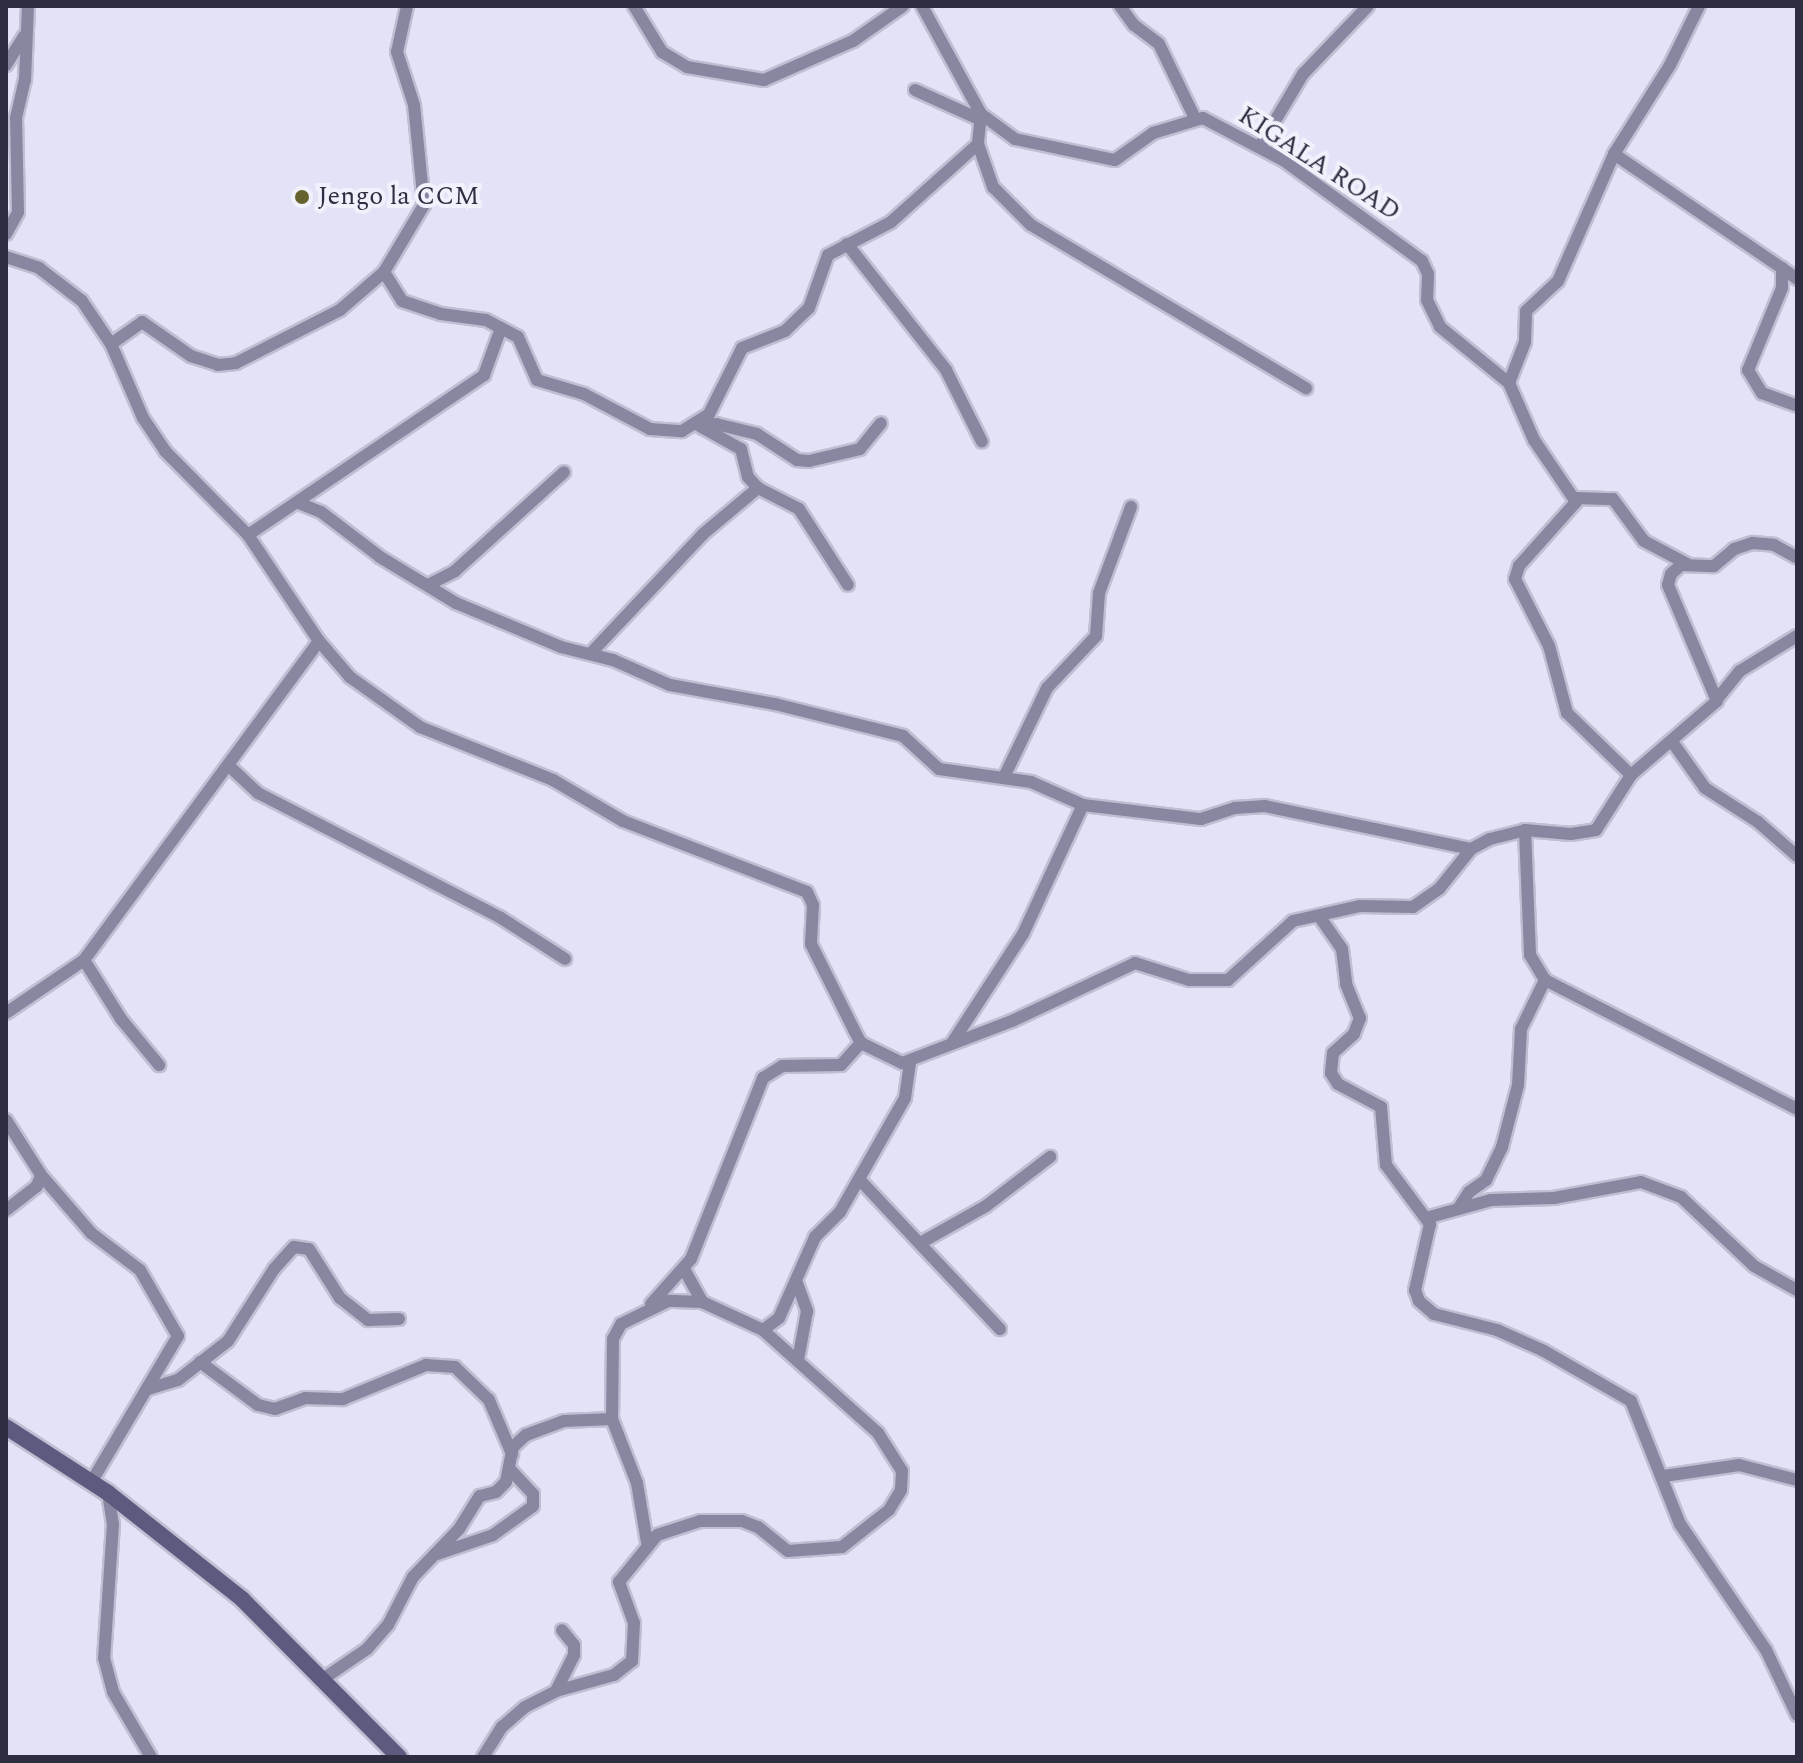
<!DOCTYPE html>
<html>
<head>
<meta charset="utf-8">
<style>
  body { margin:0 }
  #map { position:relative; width:1803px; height:1763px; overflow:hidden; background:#e3e3f8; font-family:Spectral,serif }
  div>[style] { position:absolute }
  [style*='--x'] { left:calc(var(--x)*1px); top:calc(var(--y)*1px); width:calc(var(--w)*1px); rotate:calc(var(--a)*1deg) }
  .roads { filter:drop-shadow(2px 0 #bfbfd3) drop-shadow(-2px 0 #bfbfd3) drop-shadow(0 2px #bfbfd3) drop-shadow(0 -2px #bfbfd3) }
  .street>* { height:12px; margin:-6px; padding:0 6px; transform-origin:6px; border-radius:6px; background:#8887a1 }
  .secondary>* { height:16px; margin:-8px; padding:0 8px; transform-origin:8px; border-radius:8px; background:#5d5a7f }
  .dots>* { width:22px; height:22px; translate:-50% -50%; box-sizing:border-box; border:4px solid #f1f1fc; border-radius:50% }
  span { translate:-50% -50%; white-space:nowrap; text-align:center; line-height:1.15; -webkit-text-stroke:8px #f1f1fc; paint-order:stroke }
  .street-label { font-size:26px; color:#2e2d41 }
  .poi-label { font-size:26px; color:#2e2d41 }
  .left { translate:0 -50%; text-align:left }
  .frame { position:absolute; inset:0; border:8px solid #2e2d41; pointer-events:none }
</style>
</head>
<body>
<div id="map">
  <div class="roads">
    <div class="street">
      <i style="--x:634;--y:6;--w:54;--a:58.7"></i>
      <i style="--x:662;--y:52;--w:29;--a:31"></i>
      <i style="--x:687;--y:67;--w:78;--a:9.6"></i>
      <i style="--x:764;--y:80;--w:97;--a:-23.7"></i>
      <i style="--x:853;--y:41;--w:61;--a:-35"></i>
      <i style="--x:922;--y:6;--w:123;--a:61.4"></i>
      <i style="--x:981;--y:114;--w:42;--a:36.3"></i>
      <i style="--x:1015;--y:139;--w:102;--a:11.9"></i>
      <i style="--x:1115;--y:160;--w:47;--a:-35.4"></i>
      <i style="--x:1153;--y:133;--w:52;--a:-16.7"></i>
      <i style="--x:1203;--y:118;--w:90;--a:27.7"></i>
      <i style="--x:1283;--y:160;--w:172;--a:36"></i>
      <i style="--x:1422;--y:261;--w:14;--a:65"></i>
      <i style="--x:1428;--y:274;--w:26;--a:92"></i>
      <i style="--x:1427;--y:300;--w:30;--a:64"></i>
      <i style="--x:1440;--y:327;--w:89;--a:39.1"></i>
      <i style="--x:1120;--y:6;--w:24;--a:54"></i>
      <i style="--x:1134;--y:25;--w:31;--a:37"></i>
      <i style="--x:1159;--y:44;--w:82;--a:64.1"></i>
      <i style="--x:6;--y:65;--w:34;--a:-58"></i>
      <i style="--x:915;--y:90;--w:72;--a:24.4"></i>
      <i style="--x:981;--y:114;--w:30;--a:96"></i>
      <i style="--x:978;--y:144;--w:46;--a:70.8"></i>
      <i style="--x:993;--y:187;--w:54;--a:45"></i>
      <i style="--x:1031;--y:225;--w:320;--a:30.7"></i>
      <i style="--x:1260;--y:146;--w:84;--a:-59.2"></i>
      <i style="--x:1303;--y:74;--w:94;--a:-46.3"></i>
      <i style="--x:1614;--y:154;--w:203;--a:34.2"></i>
      <i style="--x:1782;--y:268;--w:20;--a:90"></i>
      <i style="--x:1782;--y:288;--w:89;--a:112.5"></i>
      <i style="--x:1748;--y:370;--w:27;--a:59"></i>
      <i style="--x:1762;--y:393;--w:37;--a:20"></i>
      <i style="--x:6;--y:234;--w:25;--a:-61"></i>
      <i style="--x:18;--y:212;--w:94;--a:-91.2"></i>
      <i style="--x:16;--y:118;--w:39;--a:-77"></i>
      <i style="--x:25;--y:80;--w:74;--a:-87.7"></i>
      <i style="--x:847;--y:244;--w:160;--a:51.8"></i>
      <i style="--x:946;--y:370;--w:80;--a:63.4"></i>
      <i style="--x:6;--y:257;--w:35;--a:18"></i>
      <i style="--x:39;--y:268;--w:54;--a:37.5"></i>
      <i style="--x:82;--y:301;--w:52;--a:56"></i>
      <i style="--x:111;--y:344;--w:81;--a:66.6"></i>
      <i style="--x:143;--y:418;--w:40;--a:56"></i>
      <i style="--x:165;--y:451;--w:118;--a:45.3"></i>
      <i style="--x:248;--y:535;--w:128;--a:56.2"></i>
      <i style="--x:319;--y:641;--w:48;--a:49.3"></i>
      <i style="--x:350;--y:677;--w:86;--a:35.5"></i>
      <i style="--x:420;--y:727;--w:143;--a:21.7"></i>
      <i style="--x:553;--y:780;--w:81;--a:30.4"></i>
      <i style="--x:623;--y:821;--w:197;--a:21.1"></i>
      <i style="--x:807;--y:892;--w:14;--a:65"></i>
      <i style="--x:813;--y:905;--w:39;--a:93"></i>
      <i style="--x:811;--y:944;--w:96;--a:63.4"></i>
      <i style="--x:854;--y:1030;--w:15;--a:62"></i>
      <i style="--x:861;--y:1043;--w:46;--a:26"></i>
      <i style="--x:902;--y:1063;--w:118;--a:-20.9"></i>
      <i style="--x:1012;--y:1021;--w:136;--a:-25.2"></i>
      <i style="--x:1135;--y:963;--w:57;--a:17.5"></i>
      <i style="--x:1189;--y:980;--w:39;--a:0"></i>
      <i style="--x:1228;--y:980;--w:88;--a:-42.2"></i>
      <i style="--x:1293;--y:921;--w:69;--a:-12.6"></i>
      <i style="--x:1360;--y:906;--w:53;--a:1.1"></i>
      <i style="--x:1413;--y:907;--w:32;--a:-35"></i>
      <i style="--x:1439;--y:889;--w:51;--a:-51.3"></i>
      <i style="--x:1471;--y:849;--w:21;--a:-28"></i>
      <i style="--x:1490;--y:839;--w:36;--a:-14"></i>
      <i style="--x:1525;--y:830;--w:46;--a:5"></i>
      <i style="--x:1571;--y:834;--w:25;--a:-9"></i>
      <i style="--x:1596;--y:830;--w:65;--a:-57.5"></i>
      <i style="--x:1631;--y:775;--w:113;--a:-40.7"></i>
      <i style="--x:1717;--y:701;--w:126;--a:-112.9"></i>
      <i style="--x:1668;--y:585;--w:11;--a:-75"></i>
      <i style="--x:1671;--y:574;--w:13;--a:-42"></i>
      <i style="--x:1681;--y:565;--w:33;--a:2"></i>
      <i style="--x:1714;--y:566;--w:26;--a:-40"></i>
      <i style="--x:1734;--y:549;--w:20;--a:-18"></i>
      <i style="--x:1753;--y:543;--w:21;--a:5"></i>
      <i style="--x:1774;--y:545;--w:26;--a:29"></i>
      <i style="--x:1782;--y:268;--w:19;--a:36"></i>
      <i style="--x:384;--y:272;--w:34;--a:58"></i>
      <i style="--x:402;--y:301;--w:41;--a:18.4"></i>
      <i style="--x:441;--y:314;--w:45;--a:7.6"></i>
      <i style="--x:486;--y:320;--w:36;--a:28"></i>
      <i style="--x:518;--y:337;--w:47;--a:66.2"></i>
      <i style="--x:537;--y:380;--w:49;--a:16.6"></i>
      <i style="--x:584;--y:394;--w:75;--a:27.9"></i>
      <i style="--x:650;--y:429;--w:32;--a:4"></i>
      <i style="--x:682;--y:431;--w:32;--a:-32"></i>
      <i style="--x:709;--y:414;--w:74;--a:-63.4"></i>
      <i style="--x:742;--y:348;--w:46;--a:-21.6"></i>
      <i style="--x:785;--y:331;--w:33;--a:-44"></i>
      <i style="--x:809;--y:308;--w:56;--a:-70.3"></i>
      <i style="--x:828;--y:255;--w:71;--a:-27.6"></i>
      <i style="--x:891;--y:222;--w:117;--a:-41.9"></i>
      <i style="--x:111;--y:344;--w:38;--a:-35"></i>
      <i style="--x:142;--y:322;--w:60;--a:34.8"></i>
      <i style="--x:191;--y:356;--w:28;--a:18"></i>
      <i style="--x:218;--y:365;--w:18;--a:-6"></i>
      <i style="--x:236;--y:363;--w:117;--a:-27"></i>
      <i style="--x:340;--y:310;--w:58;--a:-40.8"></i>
      <i style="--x:384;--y:272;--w:78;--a:-59.2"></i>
      <i style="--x:424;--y:205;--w:100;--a:-95.7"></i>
      <i style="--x:414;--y:105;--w:56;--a:-107.8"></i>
      <i style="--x:397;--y:52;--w:47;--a:-77.7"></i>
      <i style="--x:698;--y:425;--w:49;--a:29.2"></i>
      <i style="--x:741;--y:449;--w:29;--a:76"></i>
      <i style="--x:748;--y:477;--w:15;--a:48"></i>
      <i style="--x:758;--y:488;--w:46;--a:27.1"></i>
      <i style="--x:799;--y:509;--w:90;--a:57.2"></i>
      <i style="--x:703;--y:428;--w:14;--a:-17"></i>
      <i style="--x:716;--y:424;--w:42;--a:13.7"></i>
      <i style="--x:757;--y:434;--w:48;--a:33"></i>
      <i style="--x:797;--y:460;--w:12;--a:5"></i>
      <i style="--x:809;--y:461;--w:52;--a:-13.2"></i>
      <i style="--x:860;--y:449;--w:33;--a:-51"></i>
      <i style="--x:1576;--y:498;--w:37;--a:2"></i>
      <i style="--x:1613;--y:499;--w:52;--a:53.6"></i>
      <i style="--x:1644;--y:541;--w:49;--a:28.1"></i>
      <i style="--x:301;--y:504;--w:22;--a:22"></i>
      <i style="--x:321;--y:512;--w:74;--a:37.3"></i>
      <i style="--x:380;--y:557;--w:89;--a:31.2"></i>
      <i style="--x:456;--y:603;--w:114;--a:22.7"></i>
      <i style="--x:561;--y:647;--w:54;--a:14"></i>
      <i style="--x:613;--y:660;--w:62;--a:23.7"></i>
      <i style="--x:670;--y:685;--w:107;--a:10.3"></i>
      <i style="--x:775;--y:704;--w:132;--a:14"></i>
      <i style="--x:903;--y:736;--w:49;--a:42.5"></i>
      <i style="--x:939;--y:769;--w:93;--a:8"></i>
      <i style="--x:1031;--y:782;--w:57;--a:23.9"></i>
      <i style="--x:1083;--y:805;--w:119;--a:6.8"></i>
      <i style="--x:1201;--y:819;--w:36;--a:-18"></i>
      <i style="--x:1235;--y:808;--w:30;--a:-4"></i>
      <i style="--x:1265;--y:806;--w:210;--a:11.8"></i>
      <i style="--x:248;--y:535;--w:285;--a:-34.1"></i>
      <i style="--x:484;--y:375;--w:50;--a:-70.1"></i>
      <i style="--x:428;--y:585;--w:30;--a:-27"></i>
      <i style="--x:455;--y:571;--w:147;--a:-42.2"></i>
      <i style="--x:591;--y:653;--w:163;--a:-46.7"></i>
      <i style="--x:703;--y:534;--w:72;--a:-39.9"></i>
      <i style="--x:1718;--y:698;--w:35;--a:-51"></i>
      <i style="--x:1740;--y:671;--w:67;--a:-31.6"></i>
      <i style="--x:1673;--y:743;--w:55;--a:54.6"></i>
      <i style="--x:1705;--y:788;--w:63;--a:32.7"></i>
      <i style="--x:1758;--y:822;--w:52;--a:41.1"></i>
      <i style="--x:229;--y:766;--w:40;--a:43"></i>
      <i style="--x:258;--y:793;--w:273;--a:27.2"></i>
      <i style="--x:501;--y:918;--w:76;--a:32.6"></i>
      <i style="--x:1005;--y:775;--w:97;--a:-64.2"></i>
      <i style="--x:1047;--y:688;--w:71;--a:-46.7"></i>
      <i style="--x:1096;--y:636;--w:43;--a:-86"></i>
      <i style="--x:1099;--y:593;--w:92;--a:-69.6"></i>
      <i style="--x:1631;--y:775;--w:89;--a:-135.9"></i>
      <i style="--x:1567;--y:713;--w:69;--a:-105"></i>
      <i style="--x:1549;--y:646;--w:75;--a:-116.9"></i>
      <i style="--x:1515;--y:579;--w:14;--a:-73"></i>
      <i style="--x:1519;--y:566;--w:86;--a:-48.3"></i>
      <i style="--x:1576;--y:502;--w:75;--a:-124.1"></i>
      <i style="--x:1534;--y:440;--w:62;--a:-113.7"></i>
      <i style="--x:1509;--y:383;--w:44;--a:-68.7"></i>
      <i style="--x:1525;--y:342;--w:31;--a:-88"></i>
      <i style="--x:1526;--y:311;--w:44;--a:-43.2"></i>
      <i style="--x:1558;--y:281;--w:139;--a:-66.2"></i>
      <i style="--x:1614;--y:154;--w:105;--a:-57.8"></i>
      <i style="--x:1670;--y:65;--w:66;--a:-63.8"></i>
      <i style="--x:1525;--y:830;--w:125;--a:87.7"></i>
      <i style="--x:1530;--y:955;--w:29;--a:59"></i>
      <i style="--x:1545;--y:980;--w:283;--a:27.1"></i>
      <i style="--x:1319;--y:916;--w:40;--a:55.1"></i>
      <i style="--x:1342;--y:949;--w:35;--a:83"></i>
      <i style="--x:1346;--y:984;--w:37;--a:68"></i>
      <i style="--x:1360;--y:1018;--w:17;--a:111"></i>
      <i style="--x:1354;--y:1034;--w:28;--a:138"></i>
      <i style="--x:1333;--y:1053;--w:20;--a:96"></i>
      <i style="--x:1331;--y:1073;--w:13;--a:58"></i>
      <i style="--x:1338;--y:1084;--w:49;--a:28.1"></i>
      <i style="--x:1381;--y:1107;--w:58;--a:85.1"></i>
      <i style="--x:1386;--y:1165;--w:74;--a:53.3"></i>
      <i style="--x:1430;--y:1224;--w:68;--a:102.8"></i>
      <i style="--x:1415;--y:1290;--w:12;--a:70"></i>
      <i style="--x:1419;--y:1301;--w:20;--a:41"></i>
      <i style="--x:1434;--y:1314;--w:65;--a:14.3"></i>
      <i style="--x:1497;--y:1330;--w:51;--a:24.1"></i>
      <i style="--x:1544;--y:1351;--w:100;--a:29.9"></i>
      <i style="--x:1631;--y:1401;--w:132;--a:68.3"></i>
      <i style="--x:1680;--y:1524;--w:153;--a:55.7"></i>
      <i style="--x:1766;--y:1650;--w:72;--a:64.5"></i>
      <i style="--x:84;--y:960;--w:70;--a:57.9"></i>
      <i style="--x:121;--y:1019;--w:60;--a:50.4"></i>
      <i style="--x:6;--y:1013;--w:94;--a:-34.2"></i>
      <i style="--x:84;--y:960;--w:396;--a:-53.6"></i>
      <i style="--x:952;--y:1043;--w:130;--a:-56.9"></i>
      <i style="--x:1023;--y:934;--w:142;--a:-65.1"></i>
      <i style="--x:6;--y:1120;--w:65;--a:57.5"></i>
      <i style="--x:41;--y:1175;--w:12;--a:110"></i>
      <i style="--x:37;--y:1186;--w:39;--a:142"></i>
      <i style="--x:41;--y:1175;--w:77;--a:49.2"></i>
      <i style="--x:91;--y:1233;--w:61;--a:37.1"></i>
      <i style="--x:140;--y:1270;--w:76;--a:60.1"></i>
      <i style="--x:178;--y:1336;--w:169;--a:120.7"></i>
      <i style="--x:859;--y:1179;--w:206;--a:46.8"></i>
      <i style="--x:1458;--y:1209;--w:20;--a:-57"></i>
      <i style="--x:1469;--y:1192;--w:21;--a:-35"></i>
      <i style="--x:1486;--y:1180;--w:37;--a:-64"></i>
      <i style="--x:1502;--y:1147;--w:64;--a:-75.5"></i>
      <i style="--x:1518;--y:1085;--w:56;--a:-86.9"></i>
      <i style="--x:1521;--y:1029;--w:55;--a:-63.9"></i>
      <i style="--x:1426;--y:1218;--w:67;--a:-15.5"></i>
      <i style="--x:1491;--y:1200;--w:63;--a:-1.8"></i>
      <i style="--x:1554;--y:1198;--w:88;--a:-10.4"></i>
      <i style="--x:1641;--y:1182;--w:43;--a:20.6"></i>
      <i style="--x:1681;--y:1197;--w:100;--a:43.4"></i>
      <i style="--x:1754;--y:1266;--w:49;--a:29.2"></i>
      <i style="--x:922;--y:1242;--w:73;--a:-29.4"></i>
      <i style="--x:986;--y:1206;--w:81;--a:-37.4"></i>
      <i style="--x:684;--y:1269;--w:38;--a:61"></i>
      <i style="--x:797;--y:1283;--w:30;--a:70"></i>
      <i style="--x:807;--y:1311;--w:50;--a:100.4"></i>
      <i style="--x:651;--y:1304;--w:60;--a:-48.4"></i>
      <i style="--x:691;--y:1259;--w:195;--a:-68.3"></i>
      <i style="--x:763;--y:1078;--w:22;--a:-32"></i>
      <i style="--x:782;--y:1066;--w:59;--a:-1"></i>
      <i style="--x:841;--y:1065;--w:30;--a:-48"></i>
      <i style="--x:763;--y:1330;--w:20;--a:-37"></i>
      <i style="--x:779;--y:1318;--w:89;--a:-66"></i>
      <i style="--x:815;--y:1237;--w:35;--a:-45"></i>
      <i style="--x:840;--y:1212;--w:131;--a:-60.3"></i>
      <i style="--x:905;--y:1098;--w:35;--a:-82"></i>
      <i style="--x:200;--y:1362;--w:72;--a:36.6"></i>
      <i style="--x:258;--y:1405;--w:17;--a:13"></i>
      <i style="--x:275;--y:1409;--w:32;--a:-20"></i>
      <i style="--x:305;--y:1398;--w:38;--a:2"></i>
      <i style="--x:343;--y:1399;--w:90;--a:-22.3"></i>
      <i style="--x:426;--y:1365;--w:29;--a:4"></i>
      <i style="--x:455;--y:1367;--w:47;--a:44.1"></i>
      <i style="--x:489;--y:1400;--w:59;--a:66.9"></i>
      <i style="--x:148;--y:1389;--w:31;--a:-17"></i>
      <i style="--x:178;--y:1380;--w:63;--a:-38"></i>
      <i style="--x:228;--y:1341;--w:85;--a:-57.4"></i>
      <i style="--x:274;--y:1269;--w:30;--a:-48"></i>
      <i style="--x:294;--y:1247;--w:15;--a:8"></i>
      <i style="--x:309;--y:1249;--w:58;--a:57.7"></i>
      <i style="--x:340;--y:1298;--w:36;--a:38"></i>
      <i style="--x:368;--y:1320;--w:31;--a:-2"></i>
      <i style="--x:1664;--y:1476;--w:76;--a:-8.3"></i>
      <i style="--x:1739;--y:1465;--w:60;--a:14.5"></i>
      <i style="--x:108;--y:1493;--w:31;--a:81"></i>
      <i style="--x:113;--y:1524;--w:134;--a:93.8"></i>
      <i style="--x:104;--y:1658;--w:35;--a:75"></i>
      <i style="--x:113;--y:1692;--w:75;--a:59.7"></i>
      <i style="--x:437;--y:1554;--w:59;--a:-18.7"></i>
      <i style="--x:493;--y:1535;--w:49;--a:-35.9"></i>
      <i style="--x:533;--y:1506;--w:12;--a:-90"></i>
      <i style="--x:533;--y:1494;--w:35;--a:-133"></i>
      <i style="--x:323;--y:1679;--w:53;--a:-34.3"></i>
      <i style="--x:367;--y:1649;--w:32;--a:-49"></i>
      <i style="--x:388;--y:1625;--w:54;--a:-62.5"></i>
      <i style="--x:413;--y:1577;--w:66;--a:-46.2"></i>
      <i style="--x:459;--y:1529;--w:39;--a:-58"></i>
      <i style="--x:480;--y:1496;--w:16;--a:-14"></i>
      <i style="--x:496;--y:1492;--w:14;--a:-45"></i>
      <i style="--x:506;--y:1482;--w:36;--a:-79"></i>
      <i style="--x:513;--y:1447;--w:18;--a:-43"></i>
      <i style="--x:526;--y:1435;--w:40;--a:-20.2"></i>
      <i style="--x:564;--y:1421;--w:48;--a:-2.4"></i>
      <i style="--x:556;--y:1691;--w:40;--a:-63.4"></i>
      <i style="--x:574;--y:1655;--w:10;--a:-90"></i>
      <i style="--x:574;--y:1645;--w:19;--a:-129"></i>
      <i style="--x:483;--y:1757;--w:36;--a:-58"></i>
      <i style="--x:502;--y:1727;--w:30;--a:-41"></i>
      <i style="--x:525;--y:1707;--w:35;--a:-27"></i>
      <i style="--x:556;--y:1691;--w:60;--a:-15.4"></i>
      <i style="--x:614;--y:1675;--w:23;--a:-38"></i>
      <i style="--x:632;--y:1661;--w:38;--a:-87"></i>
      <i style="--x:634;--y:1623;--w:44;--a:-110.1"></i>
      <i style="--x:619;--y:1582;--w:60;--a:-51"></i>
      <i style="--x:657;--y:1535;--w:45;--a:-18"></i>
      <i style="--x:700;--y:1521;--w:42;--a:0"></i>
      <i style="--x:742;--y:1521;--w:17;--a:21"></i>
      <i style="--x:758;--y:1527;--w:38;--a:39"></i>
      <i style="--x:788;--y:1551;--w:54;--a:-4.2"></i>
      <i style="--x:842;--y:1547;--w:60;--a:-38.2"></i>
      <i style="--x:889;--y:1510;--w:23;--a:-59"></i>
      <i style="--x:901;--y:1490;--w:19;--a:-87"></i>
      <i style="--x:902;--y:1471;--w:45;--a:-122.3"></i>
      <i style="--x:878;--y:1433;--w:154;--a:-138.2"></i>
      <i style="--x:763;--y:1330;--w:67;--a:-155.3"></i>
      <i style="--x:702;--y:1302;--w:34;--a:-178"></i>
      <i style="--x:668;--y:1301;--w:52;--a:153.9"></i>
      <i style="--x:621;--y:1324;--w:17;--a:118"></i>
      <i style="--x:613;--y:1339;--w:80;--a:90.7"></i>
      <i style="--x:612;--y:1419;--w:69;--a:68.7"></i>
      <i style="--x:637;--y:1483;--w:60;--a:80.4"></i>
    </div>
    <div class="secondary">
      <i style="--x:6;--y:1427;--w:121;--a:32.9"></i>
      <i style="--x:108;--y:1493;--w:171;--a:38.3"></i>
      <i style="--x:242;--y:1599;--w:223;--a:45.2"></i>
    </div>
  </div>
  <div class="dots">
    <i style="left:302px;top:197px;background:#646330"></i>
  </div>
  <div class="street-label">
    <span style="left:1319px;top:164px;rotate:33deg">KIGALA ROAD</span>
  </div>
  <div class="poi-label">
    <span class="left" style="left:318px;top:197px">Jengo la CCM</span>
  </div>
  <div class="frame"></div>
</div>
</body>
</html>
